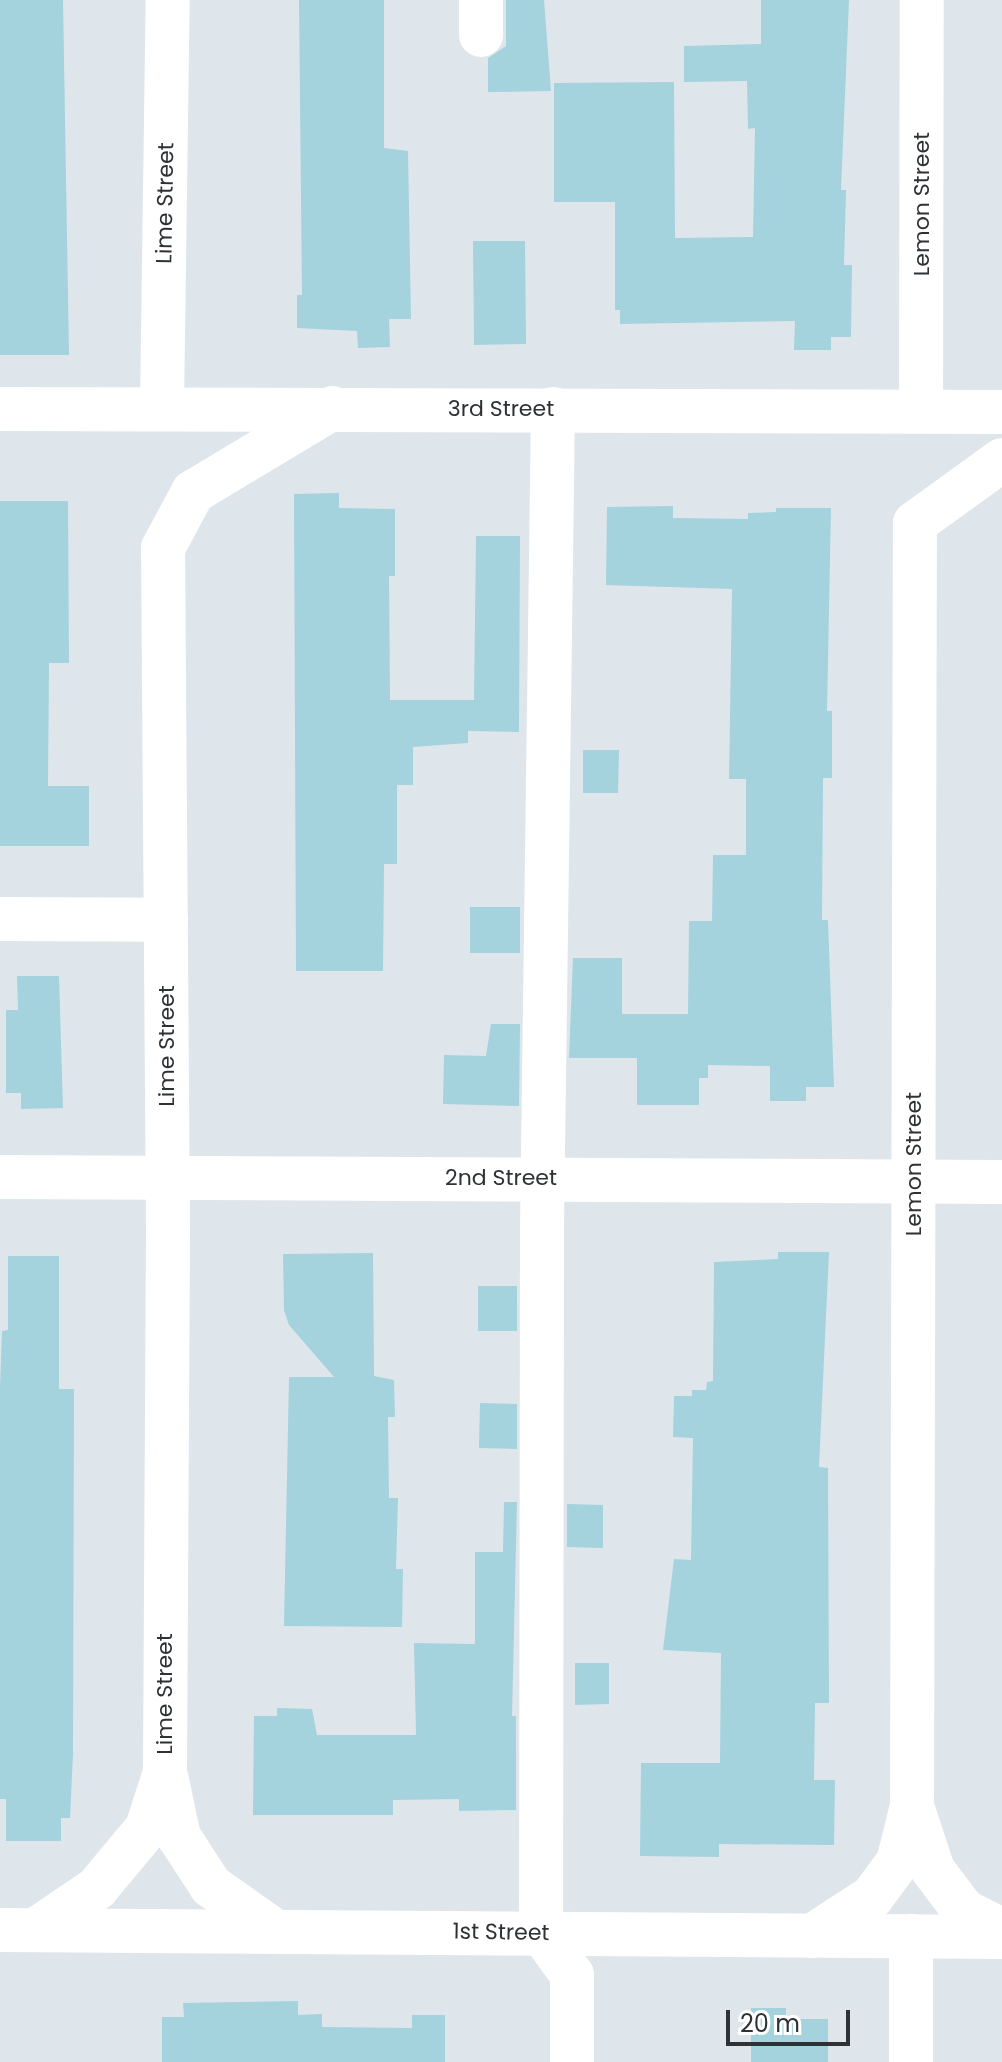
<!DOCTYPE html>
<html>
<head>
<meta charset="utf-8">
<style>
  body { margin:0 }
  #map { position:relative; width:1002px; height:2062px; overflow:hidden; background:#dee6ec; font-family:Poppins,sans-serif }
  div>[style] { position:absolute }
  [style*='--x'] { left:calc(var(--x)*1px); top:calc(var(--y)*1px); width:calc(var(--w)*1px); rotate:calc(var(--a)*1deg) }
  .building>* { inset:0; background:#a4d2dd }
  .minor>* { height:44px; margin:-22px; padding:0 22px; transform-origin:22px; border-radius:22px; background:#fff }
  .major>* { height:44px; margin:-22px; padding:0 22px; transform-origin:22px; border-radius:22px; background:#fff }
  span { translate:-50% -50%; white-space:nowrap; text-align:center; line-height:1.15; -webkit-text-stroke:6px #fff; paint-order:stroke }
  .street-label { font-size:22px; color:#2f3235 }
  .scale { position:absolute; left:726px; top:2010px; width:124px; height:36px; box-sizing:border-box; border:4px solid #2f3235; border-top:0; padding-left:10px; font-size:24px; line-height:28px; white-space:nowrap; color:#2f3235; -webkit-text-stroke:6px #fff; paint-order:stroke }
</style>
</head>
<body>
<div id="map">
  <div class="building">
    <i style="clip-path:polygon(0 0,63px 0,69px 355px,0 355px)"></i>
    <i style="clip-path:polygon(299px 0,384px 0,384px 148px,408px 151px,411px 319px,389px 319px,390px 347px,358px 348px,357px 331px,297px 328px,297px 295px,302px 295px)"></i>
    <i style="clip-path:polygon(506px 0,544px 0,551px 91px,488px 92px,488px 58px,506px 46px)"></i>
    <i style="clip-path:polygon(761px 0,849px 0,841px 190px,846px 190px,844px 265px,852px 265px,851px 337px,831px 337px,831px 350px,794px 350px,795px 321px,620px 324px,620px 310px,615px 310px,615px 202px,554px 202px,554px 83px,674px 82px,675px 238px,753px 237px,755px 128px,748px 129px,747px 81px,684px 82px,684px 46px,761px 44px)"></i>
    <i style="clip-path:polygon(473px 241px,525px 241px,526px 344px,474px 345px)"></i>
    <i style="clip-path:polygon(339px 493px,339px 508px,395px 509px,395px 576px,389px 576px,390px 700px,474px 700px,476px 536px,520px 536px,519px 732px,468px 731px,468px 743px,413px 747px,413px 785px,397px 785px,397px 864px,384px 864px,383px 971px,296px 971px,294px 494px)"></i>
    <i style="clip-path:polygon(0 501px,68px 501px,69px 663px,49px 663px,48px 786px,89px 786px,89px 846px,0 846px)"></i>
    <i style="clip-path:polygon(673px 506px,673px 518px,748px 519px,748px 513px,776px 512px,776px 508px,831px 508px,827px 711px,832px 711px,832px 778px,823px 778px,822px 920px,828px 920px,834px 1087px,806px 1087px,806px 1101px,770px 1101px,770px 1066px,708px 1065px,708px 1078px,699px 1078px,699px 1105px,637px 1105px,637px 1058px,569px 1058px,573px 958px,622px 958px,622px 1014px,688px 1014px,689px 921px,712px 921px,713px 855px,746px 855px,746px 779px,729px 779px,732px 589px,606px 585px,607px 507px)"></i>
    <i style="clip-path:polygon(583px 750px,619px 750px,618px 793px,583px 793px)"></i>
    <i style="clip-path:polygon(470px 907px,520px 907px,520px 953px,470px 953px)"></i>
    <i style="clip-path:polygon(17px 976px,59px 976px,63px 1108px,21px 1109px,21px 1093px,6px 1093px,6px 1010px,18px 1010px)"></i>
    <i style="clip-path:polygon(491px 1024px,520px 1024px,519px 1106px,443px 1104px,444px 1055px,486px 1056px)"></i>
    <i style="clip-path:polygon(778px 1252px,829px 1252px,819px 1467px,828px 1468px,829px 1703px,815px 1703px,814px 1780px,835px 1780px,834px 1845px,719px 1844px,719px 1857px,640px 1856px,641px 1763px,720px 1763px,721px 1653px,663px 1650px,674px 1559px,691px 1560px,693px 1438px,673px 1437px,674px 1396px,692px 1396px,692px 1390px,706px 1390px,707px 1382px,713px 1381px,714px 1262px,778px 1259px)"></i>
    <i style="clip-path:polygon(373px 1253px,374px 1376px,394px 1380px,395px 1417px,388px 1417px,389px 1498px,398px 1498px,396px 1569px,403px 1569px,402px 1627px,284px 1626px,289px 1377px,334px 1377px,289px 1325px,284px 1310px,283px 1254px)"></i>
    <i style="clip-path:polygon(8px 1256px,59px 1256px,59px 1389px,74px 1389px,73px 1754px,70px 1818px,61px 1818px,61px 1841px,6px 1841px,6px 1799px,0 1799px,0 1388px,2px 1331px,8px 1330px)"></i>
    <i style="clip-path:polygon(478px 1286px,517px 1286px,517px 1331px,478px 1331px)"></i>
    <i style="clip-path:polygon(480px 1403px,517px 1404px,517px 1449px,479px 1448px)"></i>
    <i style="clip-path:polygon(504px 1502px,517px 1502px,512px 1716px,516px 1716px,516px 1810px,459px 1811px,459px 1799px,393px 1800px,393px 1815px,253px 1815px,254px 1716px,277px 1716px,277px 1708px,312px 1709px,317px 1735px,416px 1735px,414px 1643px,475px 1644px,475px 1552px,503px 1552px)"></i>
    <i style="clip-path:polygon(567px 1504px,603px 1505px,603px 1548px,567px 1547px)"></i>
    <i style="clip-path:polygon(575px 1663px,609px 1663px,609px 1704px,575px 1705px)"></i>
    <i style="clip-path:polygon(298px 2001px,298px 2015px,322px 2014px,322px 2027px,412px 2028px,412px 2015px,445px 2015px,445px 2062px,162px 2062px,162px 2017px,184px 2017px,183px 2003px)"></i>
    <i style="clip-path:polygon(751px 2008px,786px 2008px,786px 2019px,828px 2019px,828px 2062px,751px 2062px)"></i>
  </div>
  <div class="minor">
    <i style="--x:481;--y:35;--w:35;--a:-90"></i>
    <i style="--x:553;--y:409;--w:821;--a:90.77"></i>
    <i style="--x:542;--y:1230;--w:702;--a:90.08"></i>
    <i style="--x:541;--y:1932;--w:53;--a:54.2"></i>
    <i style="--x:572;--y:1975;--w:87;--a:90"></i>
    <i style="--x:921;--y:409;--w:409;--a:-89.9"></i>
    <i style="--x:0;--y:919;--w:166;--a:0.3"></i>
    <i style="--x:0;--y:1177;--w:1002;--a:0.29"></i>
    <i style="--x:912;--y:1806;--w:67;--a:71.8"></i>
    <i style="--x:933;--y:1870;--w:51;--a:52.9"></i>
    <i style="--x:964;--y:1911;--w:42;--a:26.6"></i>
    <i style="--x:37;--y:1929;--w:73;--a:-34.3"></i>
    <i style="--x:97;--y:1888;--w:78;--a:-50.2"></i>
    <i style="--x:147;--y:1828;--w:59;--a:-72.2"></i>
    <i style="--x:272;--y:1929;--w:75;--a:-144.8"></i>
    <i style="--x:211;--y:1886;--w:59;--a:-123.1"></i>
    <i style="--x:179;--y:1837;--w:67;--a:-102"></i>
    <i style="--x:165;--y:1771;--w:544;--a:-89.68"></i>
    <i style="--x:168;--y:1227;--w:679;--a:-90.42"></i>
    <i style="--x:163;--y:548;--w:64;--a:-61.8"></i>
    <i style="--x:193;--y:492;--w:163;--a:-31"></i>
    <i style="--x:0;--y:1930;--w:1002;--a:0.4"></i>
    <i style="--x:812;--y:1936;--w:72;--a:-33"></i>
    <i style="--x:872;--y:1897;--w:44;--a:-53.4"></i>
    <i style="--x:898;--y:1862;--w:58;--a:-76"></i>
    <i style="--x:912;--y:1806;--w:1283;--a:-89.87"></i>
    <i style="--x:915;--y:523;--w:107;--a:-35.9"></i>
    <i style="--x:911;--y:2062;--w:126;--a:-90"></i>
  </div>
  <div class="major">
    <i style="--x:162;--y:407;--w:407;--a:-89.2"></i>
    <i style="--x:0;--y:409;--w:1002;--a:0.17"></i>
  </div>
  <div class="street-label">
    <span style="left:165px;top:203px;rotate:-89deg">Lime Street</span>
    <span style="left:922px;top:204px;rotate:-90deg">Lemon Street</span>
    <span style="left:501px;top:409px">3rd Street</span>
    <span style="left:167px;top:1046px;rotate:-90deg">Lime Street</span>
    <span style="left:914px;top:1164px;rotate:-90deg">Lemon Street</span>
    <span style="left:501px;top:1178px">2nd Street</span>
    <span style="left:165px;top:1694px;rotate:-90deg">Lime Street</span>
    <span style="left:501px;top:1932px;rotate:1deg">1st Street</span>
  </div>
  <div class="scale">20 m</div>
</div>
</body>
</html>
